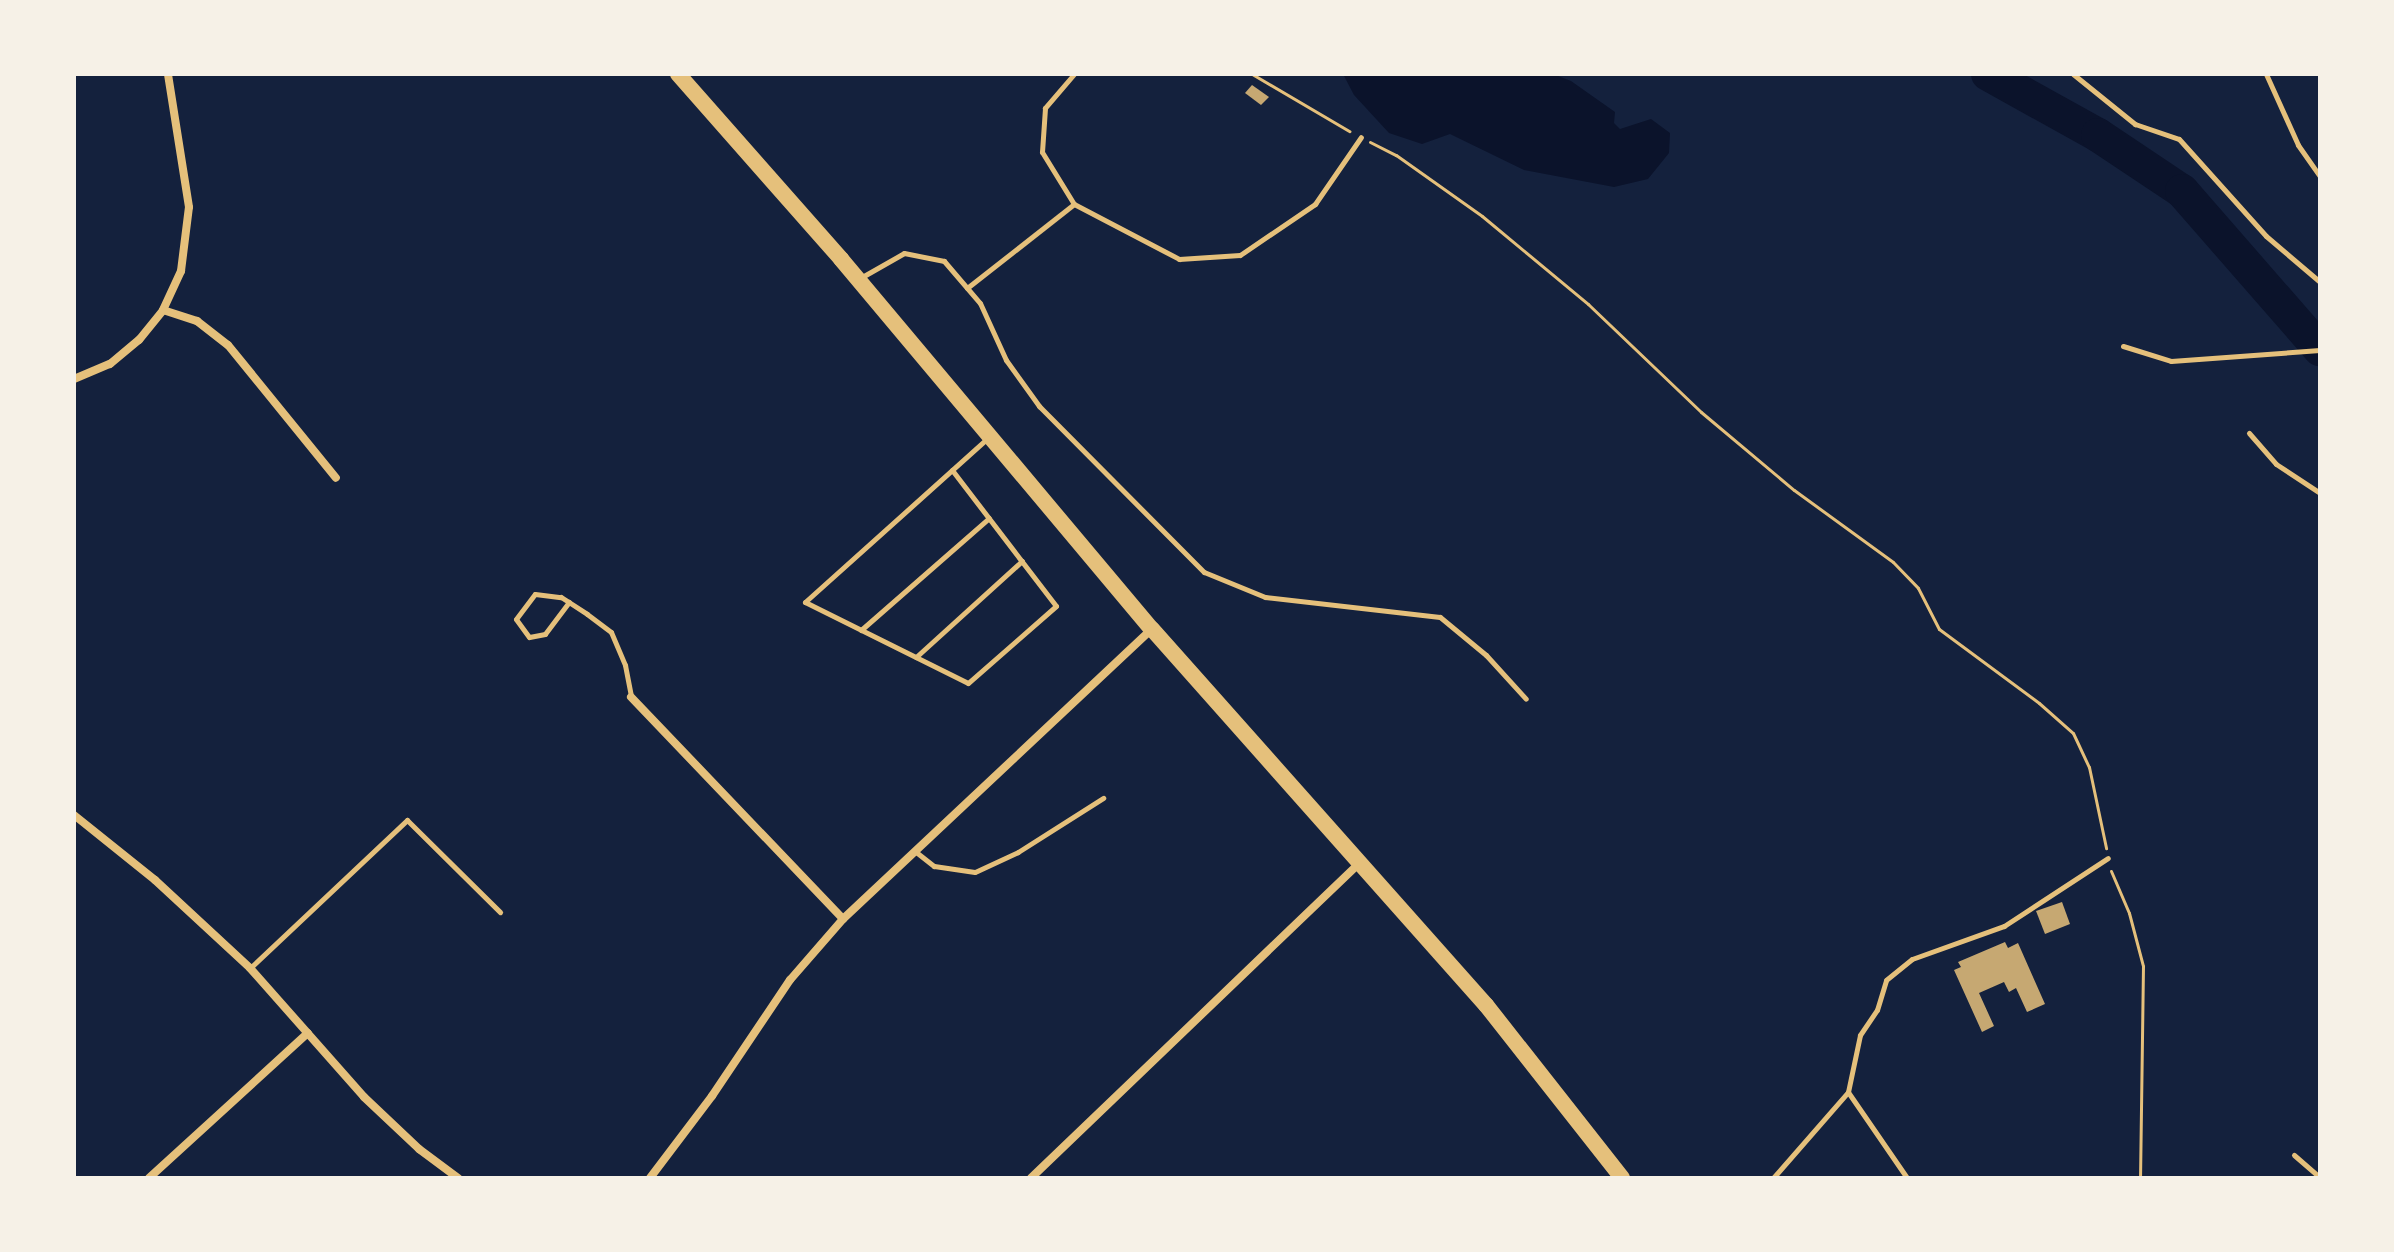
<!DOCTYPE html>
<html>
<head>
<meta charset="utf-8">
<style>
  body { margin:0 }
  #map { position:relative; width:2394px; height:1252px; overflow:hidden; background:#14213d; font-family:Lato,sans-serif }
  div>[style] { position:absolute }
  [style*='--x'] { left:calc(var(--x)*1px); top:calc(var(--y)*1px); width:calc(var(--w)*1px); rotate:calc(var(--a)*1deg) }
  .water>* { inset:0; background:#0b132b }
  .river>* { height:34px; margin:-17px; padding:0 17px; transform-origin:17px; border-radius:17px; background:#0b132b }
  .building>* { inset:0; background:#c6a872 }
  .path>* { height:3px; margin:-1.5px; padding:0 1.5px; transform-origin:1.5px; border-radius:1.5px; background:#e5c07b }
  .service>* { height:5px; margin:-2.5px; padding:0 2.5px; transform-origin:2.5px; border-radius:2.5px; background:#e5c07b }
  .minor>* { height:8px; margin:-4px; padding:0 4px; transform-origin:4px; border-radius:4px; background:#e5c07b }
  .secondary>* { height:16px; margin:-8px; padding:0 8px; transform-origin:8px; border-radius:8px; background:#e5c07b }
  span { translate:-50% -50%; white-space:nowrap; text-align:center; line-height:1.15; -webkit-text-stroke:6px #f6f1e7; paint-order:stroke }
  .frame { position:absolute; inset:0; border:76px solid #f6f1e7; pointer-events:none }
</style>
</head>
<body>
<div id="map">
  <div class="water">
    <i style="clip-path:polygon(1343px 74px,1553px 74px,1571px 81px,1615px 112px,1614px 123px,1620px 129px,1651px 119px,1670px 133px,1669px 153px,1648px 179px,1614px 187px,1524px 170px,1450px 134px,1422px 144px,1389px 133px,1354px 95px)"></i>
    <i style="clip-path:polygon(2202px 218px,2315px 348px,2320px 355px,2320px 367px,2195px 223px)"></i>
  </div>
  <div class="river">
    <i style="--x:1988;--y:74;--w:126;--a:29"></i>
    <i style="--x:2098;--y:135;--w:101;--a:33.7"></i>
    <i style="--x:2182;--y:191;--w:210;--a:48.9"></i>
  </div>
  <div class="building">
    <i style="clip-path:polygon(1252px 85px,1269px 97px,1261px 105px,1245px 93px)"></i>
    <i style="clip-path:polygon(2062px 902px,2070px 924px,2045px 934px,2036px 911px)"></i>
    <i style="clip-path:polygon(2005px 942px,2008px 948px,2018px 943px,2045px 1004px,2027px 1012px,2016px 988px,2009px 992px,2004px 982px,1979px 993px,1994px 1026px,1982px 1032px,1954px 970px,1961px 967px,1958px 962px)"></i>
  </div>
  <div class="path">
    <i style="--x:1252;--y:74;--w:113;--a:30.4"></i>
    <i style="--x:1370;--y:142;--w:29;--a:27"></i>
    <i style="--x:1396;--y:155;--w:105;--a:35.3"></i>
    <i style="--x:1482;--y:216;--w:138;--a:39.7"></i>
    <i style="--x:1588;--y:304;--w:156;--a:43.7"></i>
    <i style="--x:1701;--y:412;--w:121;--a:40"></i>
    <i style="--x:1794;--y:490;--w:122;--a:36"></i>
    <i style="--x:1893;--y:562;--w:36;--a:46"></i>
    <i style="--x:1918;--y:588;--w:46;--a:62.9"></i>
    <i style="--x:1939;--y:629;--w:124;--a:36.5"></i>
    <i style="--x:2039;--y:703;--w:45;--a:41.4"></i>
    <i style="--x:2073;--y:733;--w:38;--a:65"></i>
    <i style="--x:2089;--y:767;--w:83;--a:78.1"></i>
    <i style="--x:2111;--y:871;--w:46;--a:66.8"></i>
    <i style="--x:2129;--y:913;--w:55;--a:75.2"></i>
    <i style="--x:2143;--y:966;--w:212;--a:90.8"></i>
  </div>
  <div class="service">
    <i style="--x:1074;--y:74;--w:45;--a:130.5"></i>
    <i style="--x:1045;--y:108;--w:44;--a:93.9"></i>
    <i style="--x:1042;--y:152;--w:61;--a:58.4"></i>
    <i style="--x:2073;--y:74;--w:80;--a:38.9"></i>
    <i style="--x:2135;--y:124;--w:46;--a:18.8"></i>
    <i style="--x:2179;--y:139;--w:130;--a:48.1"></i>
    <i style="--x:2266;--y:236;--w:71;--a:40.4"></i>
    <i style="--x:2266;--y:74;--w:78;--a:65.7"></i>
    <i style="--x:2298;--y:145;--w:38;--a:55"></i>
    <i style="--x:862;--y:277;--w:48;--a:-29.7"></i>
    <i style="--x:904;--y:253;--w:41;--a:11.3"></i>
    <i style="--x:944;--y:261;--w:55;--a:49.4"></i>
    <i style="--x:980;--y:303;--w:63;--a:65.5"></i>
    <i style="--x:1006;--y:360;--w:57;--a:54.3"></i>
    <i style="--x:1039;--y:406;--w:234;--a:45.2"></i>
    <i style="--x:1204;--y:572;--w:66;--a:22.3"></i>
    <i style="--x:1265;--y:597;--w:176;--a:6.5"></i>
    <i style="--x:1440;--y:617;--w:60;--a:39.6"></i>
    <i style="--x:1486;--y:655;--w:59;--a:47.7"></i>
    <i style="--x:967;--y:288;--w:136;--a:-38.1"></i>
    <i style="--x:1074;--y:204;--w:119;--a:27.6"></i>
    <i style="--x:1179;--y:259;--w:61;--a:-3.8"></i>
    <i style="--x:1240;--y:255;--w:91;--a:-34.2"></i>
    <i style="--x:1315;--y:204;--w:81;--a:-55.5"></i>
    <i style="--x:2123;--y:346;--w:50;--a:17.4"></i>
    <i style="--x:2171;--y:361;--w:149;--a:-4.2"></i>
    <i style="--x:2249;--y:433;--w:41;--a:48.9"></i>
    <i style="--x:2276;--y:464;--w:53;--a:33.4"></i>
    <i style="--x:952;--y:470;--w:171;--a:52.6"></i>
    <i style="--x:1056;--y:606;--w:117;--a:138.8"></i>
    <i style="--x:968;--y:683;--w:182;--a:-153.6"></i>
    <i style="--x:805;--y:602;--w:246;--a:-41.9"></i>
    <i style="--x:569;--y:602;--w:40;--a:127"></i>
    <i style="--x:545;--y:634;--w:16;--a:169"></i>
    <i style="--x:529;--y:637;--w:22;--a:-126"></i>
    <i style="--x:516;--y:619;--w:31;--a:-53"></i>
    <i style="--x:535;--y:594;--w:26;--a:7"></i>
    <i style="--x:561;--y:597;--w:31;--a:33"></i>
    <i style="--x:587;--y:614;--w:30;--a:37"></i>
    <i style="--x:611;--y:632;--w:36;--a:67"></i>
    <i style="--x:625;--y:665;--w:32;--a:79"></i>
    <i style="--x:861;--y:630;--w:170;--a:-41.2"></i>
    <i style="--x:916;--y:657;--w:143;--a:-42.2"></i>
    <i style="--x:916;--y:852;--w:23;--a:38"></i>
    <i style="--x:934;--y:866;--w:41;--a:8.3"></i>
    <i style="--x:975;--y:872;--w:47;--a:-24.9"></i>
    <i style="--x:1018;--y:852;--w:101;--a:-32.4"></i>
    <i style="--x:250;--y:968;--w:216;--a:-43.3"></i>
    <i style="--x:407;--y:820;--w:131;--a:44.7"></i>
    <i style="--x:1848;--y:1092;--w:58;--a:-78.1"></i>
    <i style="--x:1860;--y:1035;--w:30;--a:-56"></i>
    <i style="--x:1877;--y:1010;--w:31;--a:-73"></i>
    <i style="--x:1886;--y:980;--w:33;--a:-39"></i>
    <i style="--x:1912;--y:959;--w:98;--a:-19.7"></i>
    <i style="--x:2004;--y:926;--w:124;--a:-33.2"></i>
    <i style="--x:2294;--y:1155;--w:35;--a:41"></i>
    <i style="--x:1773;--y:1178;--w:114;--a:-48.9"></i>
    <i style="--x:1848;--y:1092;--w:104;--a:55.5"></i>
  </div>
  <div class="minor">
    <i style="--x:163;--y:310;--w:36;--a:18"></i>
    <i style="--x:197;--y:321;--w:39;--a:38"></i>
    <i style="--x:228;--y:345;--w:171;--a:50.9"></i>
    <i style="--x:74;--y:379;--w:39;--a:-23"></i>
    <i style="--x:110;--y:364;--w:38;--a:-40"></i>
    <i style="--x:139;--y:340;--w:38;--a:-51"></i>
    <i style="--x:163;--y:310;--w:43;--a:-65.2"></i>
    <i style="--x:181;--y:271;--w:64;--a:-82.9"></i>
    <i style="--x:189;--y:207;--w:135;--a:-99"></i>
    <i style="--x:631;--y:697;--w:307;--a:46.3"></i>
    <i style="--x:74;--y:815;--w:104;--a:38.7"></i>
    <i style="--x:155;--y:880;--w:129;--a:42.8"></i>
    <i style="--x:250;--y:968;--w:172;--a:48.5"></i>
    <i style="--x:364;--y:1097;--w:76;--a:43.4"></i>
    <i style="--x:419;--y:1149;--w:49;--a:36.6"></i>
    <i style="--x:149;--y:1178;--w:215;--a:-42.4"></i>
    <i style="--x:650;--y:1178;--w:103;--a:-52.9"></i>
    <i style="--x:712;--y:1096;--w:140;--a:-56.1"></i>
    <i style="--x:790;--y:980;--w:81;--a:-49"></i>
    <i style="--x:843;--y:919;--w:424;--a:-43.2"></i>
    <i style="--x:1031;--y:1178;--w:455;--a:-43.8"></i>
  </div>
  <div class="secondary">
    <i style="--x:678;--y:74;--w:247;--a:48.6"></i>
    <i style="--x:841;--y:259;--w:483;--a:50"></i>
    <i style="--x:1152;--y:629;--w:503;--a:48.39"></i>
    <i style="--x:1486;--y:1005;--w:220;--a:51.8"></i>
  </div>
  <div class="frame"></div>
</div>
</body>
</html>
